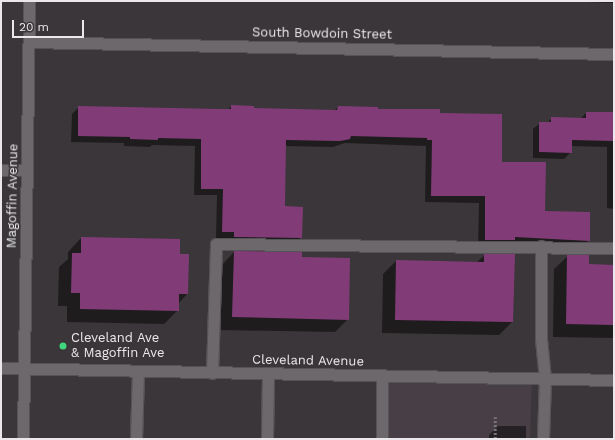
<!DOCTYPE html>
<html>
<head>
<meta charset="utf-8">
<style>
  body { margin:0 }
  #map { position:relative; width:615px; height:440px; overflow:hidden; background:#3a3639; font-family:"Work Sans",sans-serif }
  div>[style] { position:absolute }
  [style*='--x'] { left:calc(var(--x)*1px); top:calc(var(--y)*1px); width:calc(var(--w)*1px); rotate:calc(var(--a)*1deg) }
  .built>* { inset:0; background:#483f46 }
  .shadow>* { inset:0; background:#0007 }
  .building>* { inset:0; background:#813c78 }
  .path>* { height:2.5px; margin-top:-1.25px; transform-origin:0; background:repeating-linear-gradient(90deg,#787477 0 2px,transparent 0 4px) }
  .roads { filter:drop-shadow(1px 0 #555355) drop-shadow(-1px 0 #555355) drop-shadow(0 1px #555355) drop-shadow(0 -1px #555355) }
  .service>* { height:11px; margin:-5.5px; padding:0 5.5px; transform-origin:5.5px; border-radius:5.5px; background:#6d686c }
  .minor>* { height:11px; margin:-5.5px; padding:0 5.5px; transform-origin:5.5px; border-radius:5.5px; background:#6d686c }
  .tertiary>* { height:11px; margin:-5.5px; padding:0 5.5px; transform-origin:5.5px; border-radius:5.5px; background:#6d686c }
  .dots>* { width:11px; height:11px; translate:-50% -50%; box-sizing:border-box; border:2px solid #3a3639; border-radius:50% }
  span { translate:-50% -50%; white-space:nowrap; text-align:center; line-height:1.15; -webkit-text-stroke:3px #3a3639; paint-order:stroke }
  .street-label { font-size:13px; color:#eae8ea }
  .poi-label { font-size:13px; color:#eae8ea }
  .left { translate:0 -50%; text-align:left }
  .frame { position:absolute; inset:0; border:2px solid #eae8ea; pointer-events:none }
  .scale { position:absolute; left:12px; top:20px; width:72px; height:18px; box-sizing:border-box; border:2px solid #eae8ea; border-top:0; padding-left:5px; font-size:12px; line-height:14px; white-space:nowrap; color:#eae8ea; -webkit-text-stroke:3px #3a3639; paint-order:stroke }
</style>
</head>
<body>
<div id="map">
  <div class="built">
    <i style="clip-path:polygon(377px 375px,532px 377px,530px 439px,376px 439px)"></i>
  </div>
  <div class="shadow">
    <i style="clip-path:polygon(558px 1px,614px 1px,614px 3px)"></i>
    <i style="clip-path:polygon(231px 106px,253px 109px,334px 111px,338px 107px,439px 114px,501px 163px,544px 212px,589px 240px,582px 247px,478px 246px,479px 203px,425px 202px,426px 146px,345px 143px,333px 147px,285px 146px,284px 207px,301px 237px,294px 244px,228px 244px,228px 238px,216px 238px,217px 195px,194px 195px,195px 146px,152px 145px,150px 147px,124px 146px,124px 143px,71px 142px,72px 114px,79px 107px,228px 110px)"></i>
    <i style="clip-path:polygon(586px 113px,614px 113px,614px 209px,607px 208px,607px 147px,571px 146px,571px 152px,564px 159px,533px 158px,533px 129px,540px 123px,547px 123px,552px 118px,580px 119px)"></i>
    <i style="clip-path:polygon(81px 238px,178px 255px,187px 294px,178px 304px,178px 310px,164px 324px,67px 322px,67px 306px,58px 306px,59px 267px,68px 259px,68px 252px)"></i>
    <i style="clip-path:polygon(234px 252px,301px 258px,348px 319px,335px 332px,219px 330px,221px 266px)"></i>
    <i style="clip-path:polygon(485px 255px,512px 322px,499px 335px,382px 333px,383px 274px,396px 261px,477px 262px)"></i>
    <i style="clip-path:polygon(568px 256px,588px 265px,614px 266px,614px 338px,553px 337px,554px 269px)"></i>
    <i style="clip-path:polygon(498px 426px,526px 426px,526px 439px,489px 439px,489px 435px)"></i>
    <i style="clip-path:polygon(81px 438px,123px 439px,125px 439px,79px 439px)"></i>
  </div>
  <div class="building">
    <i style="clip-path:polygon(231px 105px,254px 106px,254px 108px,337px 110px,338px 106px,378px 107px,378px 109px,440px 109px,440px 113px,502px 114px,502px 162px,546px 162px,545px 211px,590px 212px,590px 241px,515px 237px,515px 240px,485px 240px,485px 196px,431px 196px,432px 140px,427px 140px,427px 138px,351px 136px,350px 139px,340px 141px,286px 140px,285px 206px,303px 207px,302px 238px,234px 237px,234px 232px,222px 232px,223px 189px,201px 189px,201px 139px,158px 138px,158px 140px,130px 139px,130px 137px,78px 136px,78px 106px,220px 109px,231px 109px)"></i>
    <i style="clip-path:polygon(586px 112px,614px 112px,614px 141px,572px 140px,572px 153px,539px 152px,539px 122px,551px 122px,551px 117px,586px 118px)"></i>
    <i style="clip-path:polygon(81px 237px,180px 239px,180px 254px,189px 254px,188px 294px,179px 294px,179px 311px,80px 309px,80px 293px,71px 293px,72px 253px,81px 253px)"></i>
    <i style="clip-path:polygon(234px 251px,302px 252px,302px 257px,350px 258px,349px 320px,232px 317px)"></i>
    <i style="clip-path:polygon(484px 254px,515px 254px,513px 322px,395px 320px,396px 260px,484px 262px)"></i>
    <i style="clip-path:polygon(567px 255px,589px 255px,589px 264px,614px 265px,614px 325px,566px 324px)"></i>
  </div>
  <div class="path">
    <i style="--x:495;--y:439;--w:22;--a:-90"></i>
  </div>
  <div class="roads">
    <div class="service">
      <i style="--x:1;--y:170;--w:26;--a:0"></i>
      <i style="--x:541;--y:246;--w:93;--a:90"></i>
      <i style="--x:541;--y:339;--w:40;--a:84.3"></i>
      <i style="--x:545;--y:379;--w:60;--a:91.9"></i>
      <i style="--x:212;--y:373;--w:129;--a:-88.2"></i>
      <i style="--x:216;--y:244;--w:398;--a:0.6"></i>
      <i style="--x:136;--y:439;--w:68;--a:-88.3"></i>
      <i style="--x:267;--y:439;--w:65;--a:-89.1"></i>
    </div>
    <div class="minor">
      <i style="--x:29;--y:42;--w:585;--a:1.18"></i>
      <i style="--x:23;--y:439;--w:438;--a:-89.2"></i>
      <i style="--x:382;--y:439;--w:63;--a:-90"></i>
    </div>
    <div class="tertiary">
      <i style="--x:1;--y:368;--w:613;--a:1.12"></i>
    </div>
  </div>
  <div class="dots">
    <i style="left:63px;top:346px;background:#40d77c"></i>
  </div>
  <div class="street-label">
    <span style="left:322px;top:34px;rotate:1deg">South Bowdoin Street</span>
    <span style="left:13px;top:196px;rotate:-89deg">Magoffin Avenue</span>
    <span style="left:308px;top:361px;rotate:1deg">Cleveland Avenue</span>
  </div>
  <div class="poi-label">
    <span class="left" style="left:71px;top:346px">Cleveland Ave<br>&amp; Magoffin Ave</span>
  </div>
  <div class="frame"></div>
  <div class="scale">20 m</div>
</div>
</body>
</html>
